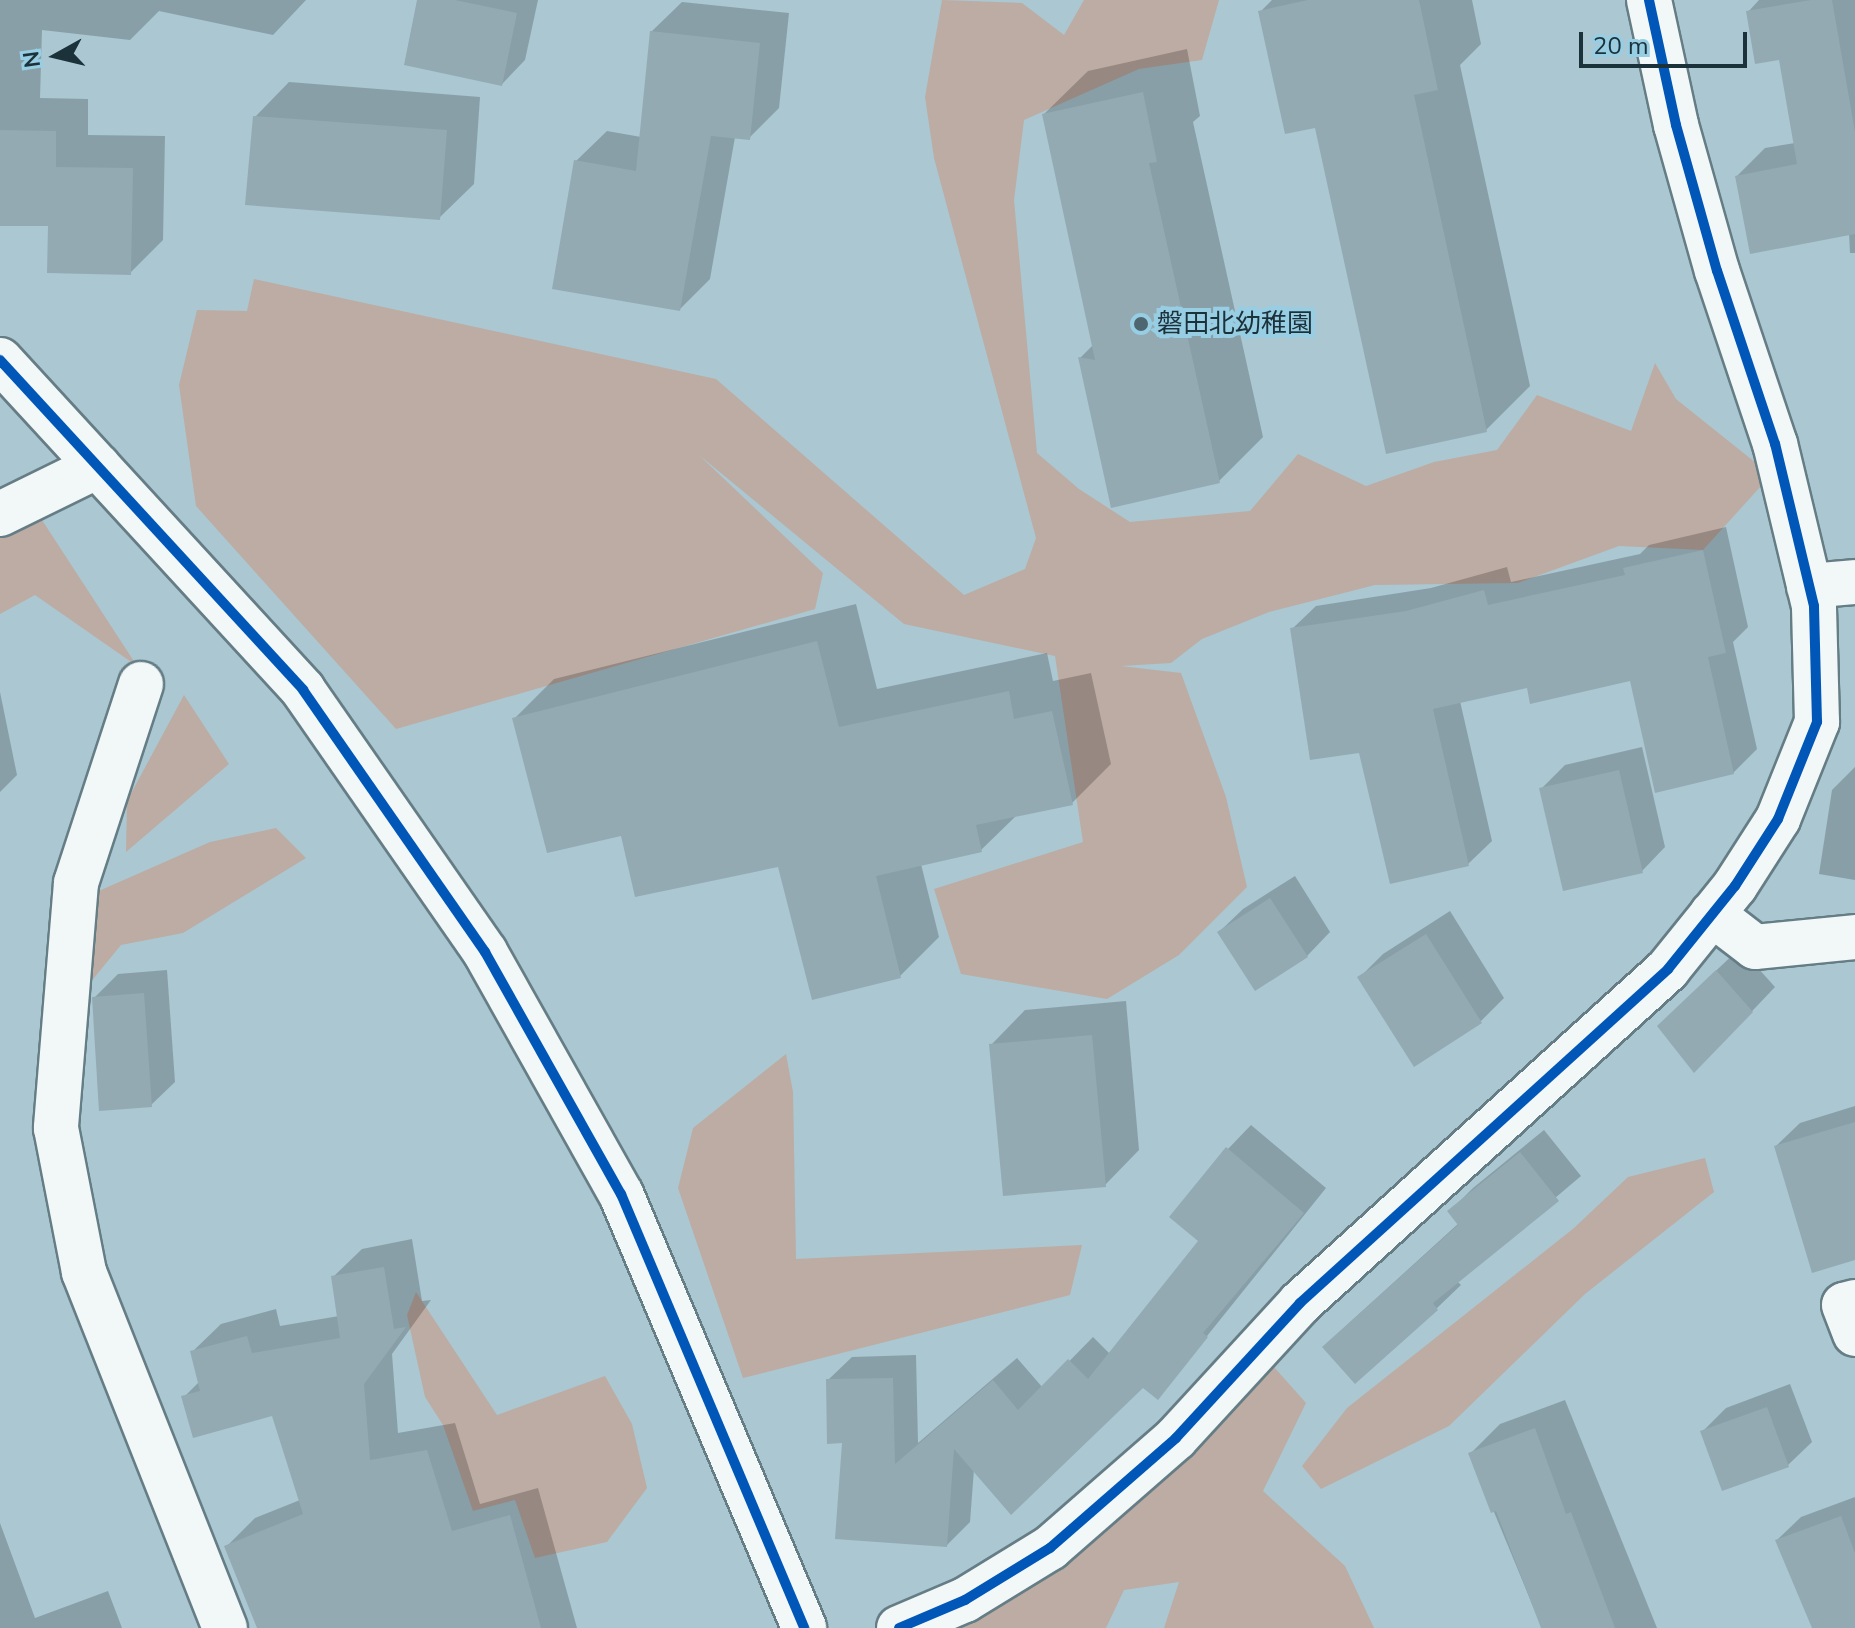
<!DOCTYPE html>
<html>
<head>
<meta charset="utf-8">
<style>
  body { margin:0 }
  #map { position:relative; width:1855px; height:1628px; overflow:hidden; background:#aac7d2; font-family:"Nunito Sans","Noto Sans JP",sans-serif }
  div>[style] { position:absolute }
  [style*='--x'] { left:calc(var(--x)*1px); top:calc(var(--y)*1px); width:calc(var(--w)*1px); rotate:calc(var(--a)*1deg) }
  .green>* { inset:0; background:#bdaca3 }
  .shadow>* { inset:0; background:#0003 }
  .building>* { inset:0; background:#93aab3 }
  .roads { filter:drop-shadow(2px 0 #657d85) drop-shadow(-2px 0 #657d85) drop-shadow(0 2px #657d85) drop-shadow(0 -2px #657d85) }
  .minor>* { height:44px; margin:-22px; padding:0 22px; transform-origin:22px; border-radius:22px; background:#f2f7f8 }
  .tertiary>* { height:44px; margin:-22px; padding:0 22px; transform-origin:22px; border-radius:22px; background:#f2f7f8 }
  .cycleway>* { height:10px; margin:-5px; padding:0 5px; transform-origin:5px; border-radius:5px; background:#0057b8 }
  .dots>* { width:22px; height:22px; translate:-50% -50%; box-sizing:border-box; border:4px solid #98cee4; border-radius:50% }
  span { translate:-50% -50%; white-space:nowrap; text-align:center; line-height:1.15; -webkit-text-stroke:8px #98cee4; paint-order:stroke }
  .poi-label { font-size:26px; color:#1c323a }
  .left { translate:0 -50%; text-align:left }
  .north { position:absolute; left:16px; top:16px; width:80px; height:80px; -webkit-text-stroke:6px #98cee4; paint-order:stroke; rotate:262deg; font-size:22px; font-weight:700; line-height:32px; text-align:center; color:#1c323a }
  .north::after { content:''; display:block; margin:auto; width:28px; height:36px; background:#1c323a; clip-path:polygon(50% 0,100% 100%,50% 72%,0 100%) }
  .scale { position:absolute; left:1579px; top:32px; width:168px; height:36px; box-sizing:border-box; border:4px solid #1c323a; border-top:0; padding-left:10px; font-size:24px; line-height:28px; white-space:nowrap; color:#1c323a; -webkit-text-stroke:6px #98cee4; paint-order:stroke }
</style>
</head>
<body>
<div id="map">
  <div class="green">
    <i style="clip-path:polygon(942px 0,1022px 3px,1064px 35px,1084px 0,1219px 0,1202px 60px,1139px 69px,1024px 120px,1014px 200px,1037px 453px,1079px 489px,1130px 522px,1250px 511px,1298px 454px,1366px 486px,1434px 462px,1497px 450px,1537px 395px,1631px 431px,1655px 363px,1676px 399px,1771px 475px,1703px 550px,1619px 546px,1518px 583px,1375px 585px,1269px 612px,1202px 639px,1171px 663px,1121px 666px,1181px 673px,1226px 797px,1247px 887px,1179px 955px,1107px 999px,961px 974px,934px 889px,1083px 842px,1055px 656px,904px 624px,699px 455px,823px 573px,815px 609px,396px 729px,196px 506px,179px 385px,197px 310px,247px 311px,254px 279px,716px 379px,964px 595px,1025px 569px,1036px 538px,934px 158px,925px 97px)"></i>
    <i style="clip-path:polygon(42px 520px,137px 666px,35px 595px,0 614px,0 528px)"></i>
    <i style="clip-path:polygon(184px 695px,229px 764px,126px 852px,127px 801px)"></i>
    <i style="clip-path:polygon(276px 828px,306px 858px,183px 933px,121px 945px,89px 984px,92px 894px,210px 842px)"></i>
    <i style="clip-path:polygon(786px 1054px,793px 1092px,796px 1259px,1082px 1245px,1070px 1295px,743px 1378px,678px 1188px,693px 1128px)"></i>
    <i style="clip-path:polygon(1705px 1158px,1714px 1192px,1585px 1294px,1449px 1426px,1321px 1489px,1302px 1466px,1347px 1408px,1574px 1228px,1628px 1177px)"></i>
    <i style="clip-path:polygon(416px 1292px,497px 1415px,605px 1376px,632px 1424px,647px 1488px,607px 1542px,535px 1558px,515px 1500px,473px 1511px,443px 1425px,425px 1397px,407px 1315px)"></i>
    <i style="clip-path:polygon(1258px 1349px,1306px 1403px,1263px 1491px,1345px 1566px,1374px 1628px,1164px 1628px,1179px 1582px,1124px 1590px,1106px 1628px,898px 1628px,1178px 1461px)"></i>
  </div>
  <div class="shadow">
    <i style="clip-path:polygon(0 0,306px 0,273px 35px,159px 11px,130px 40px,42px 30px,40px 98px,88px 99px,88px 135px,165px 136px,163px 240px,130px 273px,50px 224px,0 224px)"></i>
    <i style="clip-path:polygon(419px 0,538px 0,525px 60px,502px 84px)"></i>
    <i style="clip-path:polygon(1272px 0,1472px 0,1481px 44px,1460px 65px,1530px 386px,1486px 430px,1316px 125px,1260px 12px)"></i>
    <i style="clip-path:polygon(1759px 0,1855px 0,1855px 253px,1850px 253px,1849px 233px,1737px 176px,1765px 148px,1795px 143px,1780px 58px,1748px 12px)"></i>
    <i style="clip-path:polygon(682px 2px,789px 13px,779px 108px,749px 138px,735px 137px,710px 279px,680px 309px,576px 161px,607px 131px,641px 137px,651px 32px)"></i>
    <i style="clip-path:polygon(1187px 49px,1200px 116px,1193px 122px,1263px 437px,1219px 481px,1080px 358px,1094px 344px,1044px 114px,1088px 71px)"></i>
    <i style="clip-path:polygon(289px 82px,480px 97px,474px 184px,439px 218px,255px 117px)"></i>
    <i style="clip-path:polygon(1726px 527px,1748px 627px,1733px 642px,1757px 749px,1733px 773px,1632px 678px,1528px 686px,1460px 701px,1492px 841px,1468px 864px,1361px 750px,1292px 629px,1316px 606px,1431px 588px,1507px 567px,1511px 582px,1640px 554px,1649px 545px)"></i>
    <i style="clip-path:polygon(856px 604px,877px 689px,1047px 653px,1053px 681px,1091px 673px,1111px 764px,1072px 803px,1017px 815px,981px 850px,921px 864px,939px 937px,900px 976px,780px 864px,623px 834px,515px 718px,554px 679px)"></i>
    <i style="clip-path:polygon(0 692px,17px 775px,0 792px)"></i>
    <i style="clip-path:polygon(1642px 747px,1665px 847px,1642px 871px,1542px 788px,1565px 765px)"></i>
    <i style="clip-path:polygon(1855px 767px,1855px 880px,1819px 874px,1832px 790px)"></i>
    <i style="clip-path:polygon(1295px 876px,1330px 932px,1307px 956px,1219px 932px,1243px 909px)"></i>
    <i style="clip-path:polygon(1450px 911px,1504px 998px,1481px 1021px,1359px 978px,1383px 954px)"></i>
    <i style="clip-path:polygon(1740px 948px,1775px 987px,1718px 1047px,1683px 1002px)"></i>
    <i style="clip-path:polygon(167px 970px,175px 1082px,151px 1105px,94px 998px,118px 974px)"></i>
    <i style="clip-path:polygon(1126px 1001px,1139px 1150px,1105px 1185px,991px 1045px,1025px 1010px)"></i>
    <i style="clip-path:polygon(1855px 1106px,1855px 1259px,1776px 1146px,1800px 1123px)"></i>
    <i style="clip-path:polygon(1251px 1125px,1326px 1188px,1158px 1397px,1143px 1385px,974px 1469px,970px 1522px,947px 1545px,844px 1441px,828px 1380px,852px 1357px,916px 1355px,918px 1443px,1017px 1358px,1043px 1388px,1093px 1337px,1110px 1354px,1201px 1241px,1228px 1149px)"></i>
    <i style="clip-path:polygon(1544px 1130px,1581px 1176px,1457px 1281px,1461px 1285px,1437px 1308px,1355px 1382px,1348px 1324px,1459px 1223px,1450px 1211px,1473px 1188px)"></i>
    <i style="clip-path:polygon(412px 1239px,422px 1301px,431px 1300px,392px 1354px,398px 1433px,455px 1423px,480px 1504px,538px 1488px,577px 1628px,259px 1628px,226px 1547px,255px 1518px,300px 1500px,273px 1414px,184px 1397px,200px 1381px,192px 1352px,221px 1324px,276px 1309px,280px 1326px,339px 1316px,333px 1277px,362px 1249px)"></i>
    <i style="clip-path:polygon(1790px 1384px,1812px 1442px,1788px 1465px,1703px 1431px,1726px 1408px)"></i>
    <i style="clip-path:polygon(1565px 1400px,1657px 1628px,1542px 1628px,1470px 1454px,1500px 1424px)"></i>
    <i style="clip-path:polygon(1855px 1497px,1855px 1628px,1813px 1628px,1777px 1540px,1801px 1517px)"></i>
    <i style="clip-path:polygon(0 1523px,35px 1618px,108px 1591px,122px 1628px,0 1628px)"></i>
  </div>
  <div class="building">
    <i style="clip-path:polygon(417px 0,455px 0,517px 13px,502px 86px,404px 65px)"></i>
    <i style="clip-path:polygon(1308px 0,1419px 0,1438px 90px,1414px 95px,1487px 432px,1386px 454px,1315px 128px,1285px 134px,1258px 11px)"></i>
    <i style="clip-path:polygon(1811px 0,1832px 0,1855px 132px,1855px 234px,1750px 254px,1735px 176px,1797px 164px,1779px 60px,1755px 64px,1746px 11px)"></i>
    <i style="clip-path:polygon(650px 31px,760px 43px,750px 140px,711px 136px,680px 311px,552px 289px,574px 160px,636px 171px)"></i>
    <i style="clip-path:polygon(1143px 92px,1157px 162px,1149px 163px,1220px 483px,1111px 508px,1078px 357px,1095px 360px,1042px 114px)"></i>
    <i style="clip-path:polygon(253px 116px,447px 130px,440px 220px,245px 205px)"></i>
    <i style="clip-path:polygon(0 130px,56px 131px,56px 167px,133px 168px,131px 275px,47px 273px,48px 226px,0 226px)"></i>
    <i style="clip-path:polygon(1703px 550px,1726px 653px,1708px 657px,1734px 774px,1655px 793px,1630px 681px,1530px 704px,1527px 688px,1433px 709px,1469px 866px,1390px 884px,1359px 753px,1310px 760px,1290px 628px,1406px 611px,1484px 590px,1488px 605px,1625px 575px,1623px 568px)"></i>
    <i style="clip-path:polygon(817px 641px,839px 727px,1009px 691px,1014px 719px,1052px 711px,1073px 805px,976px 825px,982px 852px,876px 876px,901px 978px,812px 1000px,778px 867px,635px 897px,621px 836px,547px 853px,512px 718px)"></i>
    <i style="clip-path:polygon(1619px 770px,1643px 873px,1563px 891px,1539px 788px)"></i>
    <i style="clip-path:polygon(1270px 898px,1308px 957px,1255px 991px,1217px 932px)"></i>
    <i style="clip-path:polygon(1426px 934px,1482px 1023px,1414px 1067px,1357px 977px)"></i>
    <i style="clip-path:polygon(1716px 970px,1753px 1012px,1694px 1073px,1657px 1026px)"></i>
    <i style="clip-path:polygon(144px 993px,152px 1107px,99px 1111px,92px 997px)"></i>
    <i style="clip-path:polygon(1092px 1035px,1106px 1187px,1003px 1196px,989px 1044px)"></i>
    <i style="clip-path:polygon(1855px 1122px,1855px 1260px,1812px 1273px,1774px 1146px)"></i>
    <i style="clip-path:polygon(1226px 1147px,1304px 1213px,1203px 1333px,1208px 1337px,1158px 1400px,1143px 1388px,1011px 1515px,954px 1449px,947px 1547px,835px 1539px,842px 1443px,827px 1444px,826px 1379px,893px 1378px,895px 1464px,993px 1380px,1018px 1410px,1068px 1359px,1088px 1379px,1198px 1241px,1169px 1217px)"></i>
    <i style="clip-path:polygon(1520px 1152px,1559px 1201px,1433px 1303px,1438px 1310px,1355px 1384px,1322px 1347px,1458px 1225px,1447px 1211px)"></i>
    <i style="clip-path:polygon(384px 1267px,394px 1329px,406px 1327px,364px 1384px,370px 1460px,427px 1450px,452px 1531px,510px 1515px,541px 1628px,257px 1628px,224px 1546px,303px 1514px,272px 1416px,193px 1438px,181px 1396px,200px 1391px,190px 1351px,247px 1336px,252px 1353px,340px 1338px,331px 1276px)"></i>
    <i style="clip-path:polygon(1767px 1407px,1789px 1467px,1722px 1491px,1700px 1431px)"></i>
    <i style="clip-path:polygon(1535px 1428px,1566px 1514px,1571px 1512px,1615px 1628px,1541px 1628px,1496px 1511px,1491px 1513px,1468px 1453px)"></i>
    <i style="clip-path:polygon(1841px 1516px,1855px 1553px,1855px 1628px,1812px 1628px,1775px 1540px)"></i>
  </div>
  <div class="roads">
    <div class="minor">
      <i style="--x:1809;--y:586;--w:46;--a:-5"></i>
      <i style="--x:141;--y:684;--w:209;--a:108.1"></i>
      <i style="--x:76;--y:883;--w:246;--a:94.7"></i>
      <i style="--x:56;--y:1128;--w:147;--a:79"></i>
      <i style="--x:84;--y:1272;--w:383;--a:68.4"></i>
      <i style="--x:1712;--y:914;--w:54;--a:37.5"></i>
      <i style="--x:1755;--y:947;--w:100;--a:-5.7"></i>
      <i style="--x:1855;--y:1302;--w:11;--a:165"></i>
      <i style="--x:1844;--y:1305;--w:31;--a:69"></i>
    </div>
    <div class="tertiary">
      <i style="--x:0;--y:360;--w:448;--a:47.4"></i>
      <i style="--x:303;--y:690;--w:319;--a:55.2"></i>
      <i style="--x:485;--y:952;--w:278;--a:60.7"></i>
      <i style="--x:621;--y:1194;--w:471;--a:67.1"></i>
      <i style="--x:0;--y:514;--w:109;--a:-26.1"></i>
      <i style="--x:899;--y:1628;--w:72;--a:-23"></i>
      <i style="--x:965;--y:1600;--w:100;--a:-31.5"></i>
      <i style="--x:1050;--y:1548;--w:167;--a:-41.1"></i>
      <i style="--x:1176;--y:1438;--w:183;--a:-47.4"></i>
      <i style="--x:1300;--y:1303;--w:497;--a:-42.2"></i>
      <i style="--x:1668;--y:969;--w:107;--a:-51.1"></i>
      <i style="--x:1735;--y:886;--w:80;--a:-57.3"></i>
      <i style="--x:1778;--y:819;--w:105;--a:-68.1"></i>
      <i style="--x:1817;--y:722;--w:116;--a:-91.5"></i>
      <i style="--x:1814;--y:606;--w:167;--a:-103.5"></i>
      <i style="--x:1775;--y:444;--w:182;--a:-108.5"></i>
      <i style="--x:1717;--y:271;--w:152;--a:-105.7"></i>
      <i style="--x:1676;--y:125;--w:128;--a:-102.2"></i>
    </div>
  </div>
  <div class="cycleway">
    <i style="--x:0;--y:360;--w:448;--a:47.4"></i>
    <i style="--x:303;--y:690;--w:319;--a:55.2"></i>
    <i style="--x:485;--y:952;--w:278;--a:60.7"></i>
    <i style="--x:621;--y:1194;--w:471;--a:67.1"></i>
    <i style="--x:899;--y:1628;--w:72;--a:-23"></i>
    <i style="--x:965;--y:1600;--w:100;--a:-31.5"></i>
    <i style="--x:1050;--y:1548;--w:167;--a:-41.1"></i>
    <i style="--x:1176;--y:1438;--w:183;--a:-47.4"></i>
    <i style="--x:1300;--y:1303;--w:497;--a:-42.2"></i>
    <i style="--x:1668;--y:969;--w:107;--a:-51.1"></i>
    <i style="--x:1735;--y:886;--w:80;--a:-57.3"></i>
    <i style="--x:1778;--y:819;--w:105;--a:-68.1"></i>
    <i style="--x:1817;--y:722;--w:116;--a:-91.5"></i>
    <i style="--x:1814;--y:606;--w:167;--a:-103.5"></i>
    <i style="--x:1775;--y:444;--w:182;--a:-108.5"></i>
    <i style="--x:1717;--y:271;--w:152;--a:-105.7"></i>
    <i style="--x:1676;--y:125;--w:128;--a:-102.2"></i>
  </div>
  <div class="dots">
    <i style="left:1141px;top:324px;background:#4e666f"></i>
  </div>
  <div class="poi-label">
    <span class="left" style="left:1157px;top:324px">磐田北幼稚園</span>
  </div>
  <div class="north">N</div>
  <div class="scale">20 m</div>
</div>
</body>
</html>
